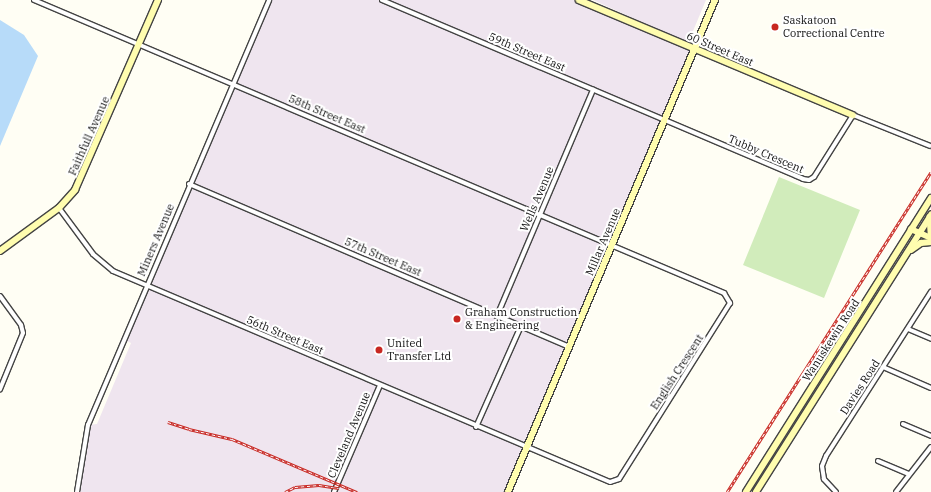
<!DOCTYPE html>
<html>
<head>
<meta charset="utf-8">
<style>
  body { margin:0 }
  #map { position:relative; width:931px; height:492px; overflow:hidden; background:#fffef4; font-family:"IBM Plex Serif",serif }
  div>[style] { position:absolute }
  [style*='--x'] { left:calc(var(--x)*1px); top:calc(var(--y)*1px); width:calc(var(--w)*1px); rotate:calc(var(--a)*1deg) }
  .industrial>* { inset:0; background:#efe5ef }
  .green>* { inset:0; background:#d1ecbb }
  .water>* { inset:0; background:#b7dbf9 }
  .roads { filter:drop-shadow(1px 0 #444) drop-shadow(-1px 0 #444) drop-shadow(0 1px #444) drop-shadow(0 -1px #444) }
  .street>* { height:4px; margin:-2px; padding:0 2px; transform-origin:2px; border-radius:2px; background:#fff }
  .secondary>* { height:5.5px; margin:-2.75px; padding:0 2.75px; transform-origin:2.75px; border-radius:2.75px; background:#fffdaf }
  .rail>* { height:2.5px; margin-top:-1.25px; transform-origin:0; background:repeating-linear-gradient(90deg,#fff 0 3px,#c82721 0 6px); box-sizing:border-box; border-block:1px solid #c82721 }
  .dots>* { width:11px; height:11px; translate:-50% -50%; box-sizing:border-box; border:2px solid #fff; border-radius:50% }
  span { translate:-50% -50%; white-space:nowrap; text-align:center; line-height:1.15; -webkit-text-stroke:4px #fff; paint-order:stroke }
  .poi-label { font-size:11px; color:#111 }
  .left { translate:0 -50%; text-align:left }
  .street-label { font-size:11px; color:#111 }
</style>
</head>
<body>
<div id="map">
  <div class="industrial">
    <i style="clip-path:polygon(269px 0,579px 0,694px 49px,508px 492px,77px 492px,88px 425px,97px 424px,131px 343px,123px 339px)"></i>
    <i style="clip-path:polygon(593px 0,706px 0,688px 43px)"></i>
  </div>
  <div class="green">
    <i style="clip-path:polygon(779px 177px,860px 210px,824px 298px,743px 265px)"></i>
    <i style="clip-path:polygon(910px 241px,766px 467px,773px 453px)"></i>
  </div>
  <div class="water">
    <i style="clip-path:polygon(0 20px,24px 35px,38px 56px,0 146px)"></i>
  </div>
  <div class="roads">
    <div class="street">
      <i style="--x:34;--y:0;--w:750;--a:23.01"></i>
      <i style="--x:724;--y:293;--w:12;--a:59"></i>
      <i style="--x:730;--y:303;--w:208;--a:122.2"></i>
      <i style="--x:619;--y:479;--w:9;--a:162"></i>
      <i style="--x:610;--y:482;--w:540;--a:-157"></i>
      <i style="--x:113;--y:271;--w:26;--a:-140"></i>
      <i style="--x:93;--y:254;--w:57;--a:-126.5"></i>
      <i style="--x:382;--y:0;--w:457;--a:23"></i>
      <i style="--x:803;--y:179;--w:6;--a:9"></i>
      <i style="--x:809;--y:180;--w:6;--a:-31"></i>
      <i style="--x:814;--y:177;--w:73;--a:-57.8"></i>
      <i style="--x:853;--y:115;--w:83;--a:21.9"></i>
      <i style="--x:189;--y:184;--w:413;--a:23.2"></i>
      <i style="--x:0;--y:296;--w:36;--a:54"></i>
      <i style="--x:21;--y:325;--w:8;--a:76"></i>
      <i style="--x:23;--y:333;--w:61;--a:112.3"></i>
      <i style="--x:497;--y:316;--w:246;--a:-67"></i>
      <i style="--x:908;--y:329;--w:25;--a:23"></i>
      <i style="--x:883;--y:367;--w:52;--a:23.6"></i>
      <i style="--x:903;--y:424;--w:30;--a:23"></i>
      <i style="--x:476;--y:427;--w:111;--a:-66"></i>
      <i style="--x:878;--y:461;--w:33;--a:23"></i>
      <i style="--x:77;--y:492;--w:68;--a:-80.7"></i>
      <i style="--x:88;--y:425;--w:462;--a:-66.9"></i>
      <i style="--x:334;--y:492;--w:116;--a:-66.7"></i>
      <i style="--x:836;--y:492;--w:18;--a:-133"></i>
      <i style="--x:824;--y:479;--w:13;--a:-99"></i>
      <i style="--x:822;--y:466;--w:11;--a:-68"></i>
      <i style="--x:826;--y:456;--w:195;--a:-57.4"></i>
      <i style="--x:896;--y:492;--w:57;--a:-52.1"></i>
    </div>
    <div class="secondary">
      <i style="--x:579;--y:0;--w:297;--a:22.8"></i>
      <i style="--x:930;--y:217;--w:16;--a:86"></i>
      <i style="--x:911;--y:229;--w:22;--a:24"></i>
      <i style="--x:911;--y:250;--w:12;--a:-35"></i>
      <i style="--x:921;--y:243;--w:10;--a:-6"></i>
      <i style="--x:0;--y:251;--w:73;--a:-36.1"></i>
      <i style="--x:59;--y:208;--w:24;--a:-48"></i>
      <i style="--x:75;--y:190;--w:207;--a:-66.4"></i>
      <i style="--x:508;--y:492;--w:534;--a:-67.18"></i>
      <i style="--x:746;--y:492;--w:347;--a:-57.8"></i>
      <i style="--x:756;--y:492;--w:328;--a:-57.7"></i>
    </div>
  </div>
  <div class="rail">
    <i style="--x:168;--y:422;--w:22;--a:18"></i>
    <i style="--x:189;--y:429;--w:44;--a:13.1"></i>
    <i style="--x:232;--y:439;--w:136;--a:23"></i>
    <i style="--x:285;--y:492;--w:11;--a:-27"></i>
    <i style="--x:295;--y:487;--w:24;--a:-5"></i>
    <i style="--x:319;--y:485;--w:20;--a:9"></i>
    <i style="--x:727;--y:492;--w:379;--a:-57.5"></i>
  </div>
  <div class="dots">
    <i style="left:775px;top:27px;background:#c82721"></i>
    <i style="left:457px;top:319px;background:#c82721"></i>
    <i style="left:379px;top:350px;background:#c82721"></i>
  </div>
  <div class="poi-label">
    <span class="left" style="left:783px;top:27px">Saskatoon<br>Correctional Centre</span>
    <span class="left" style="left:465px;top:319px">Graham Construction<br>&amp; Engineering</span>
    <span class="left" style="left:387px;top:350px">United<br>Transfer Ltd</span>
  </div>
  <div class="street-label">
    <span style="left:720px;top:49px;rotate:23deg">60 Street East</span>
    <span style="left:527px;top:52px;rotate:23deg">59th Street East</span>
    <span style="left:327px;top:114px;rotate:23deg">58th Street East</span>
    <span style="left:89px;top:136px;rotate:-66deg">Faithfull Avenue</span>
    <span style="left:766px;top:154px;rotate:23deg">Tubby Crescent</span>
    <span style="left:537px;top:199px;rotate:-67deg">Wells Avenue</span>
    <span style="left:156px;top:240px;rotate:-67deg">Miners Avenue</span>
    <span style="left:603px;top:242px;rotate:-67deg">Millar Avenue</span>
    <span style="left:383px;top:257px;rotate:23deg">57th Street East</span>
    <span style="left:285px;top:335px;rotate:23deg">56th Street East</span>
    <span style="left:831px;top:340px;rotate:-57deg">Wanuskewin Road</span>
    <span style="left:677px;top:372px;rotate:-57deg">English Crescent</span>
    <span style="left:860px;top:387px;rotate:-57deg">Davies Road</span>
    <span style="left:349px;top:435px;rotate:-67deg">Cleveland Avenue</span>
  </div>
</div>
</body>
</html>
